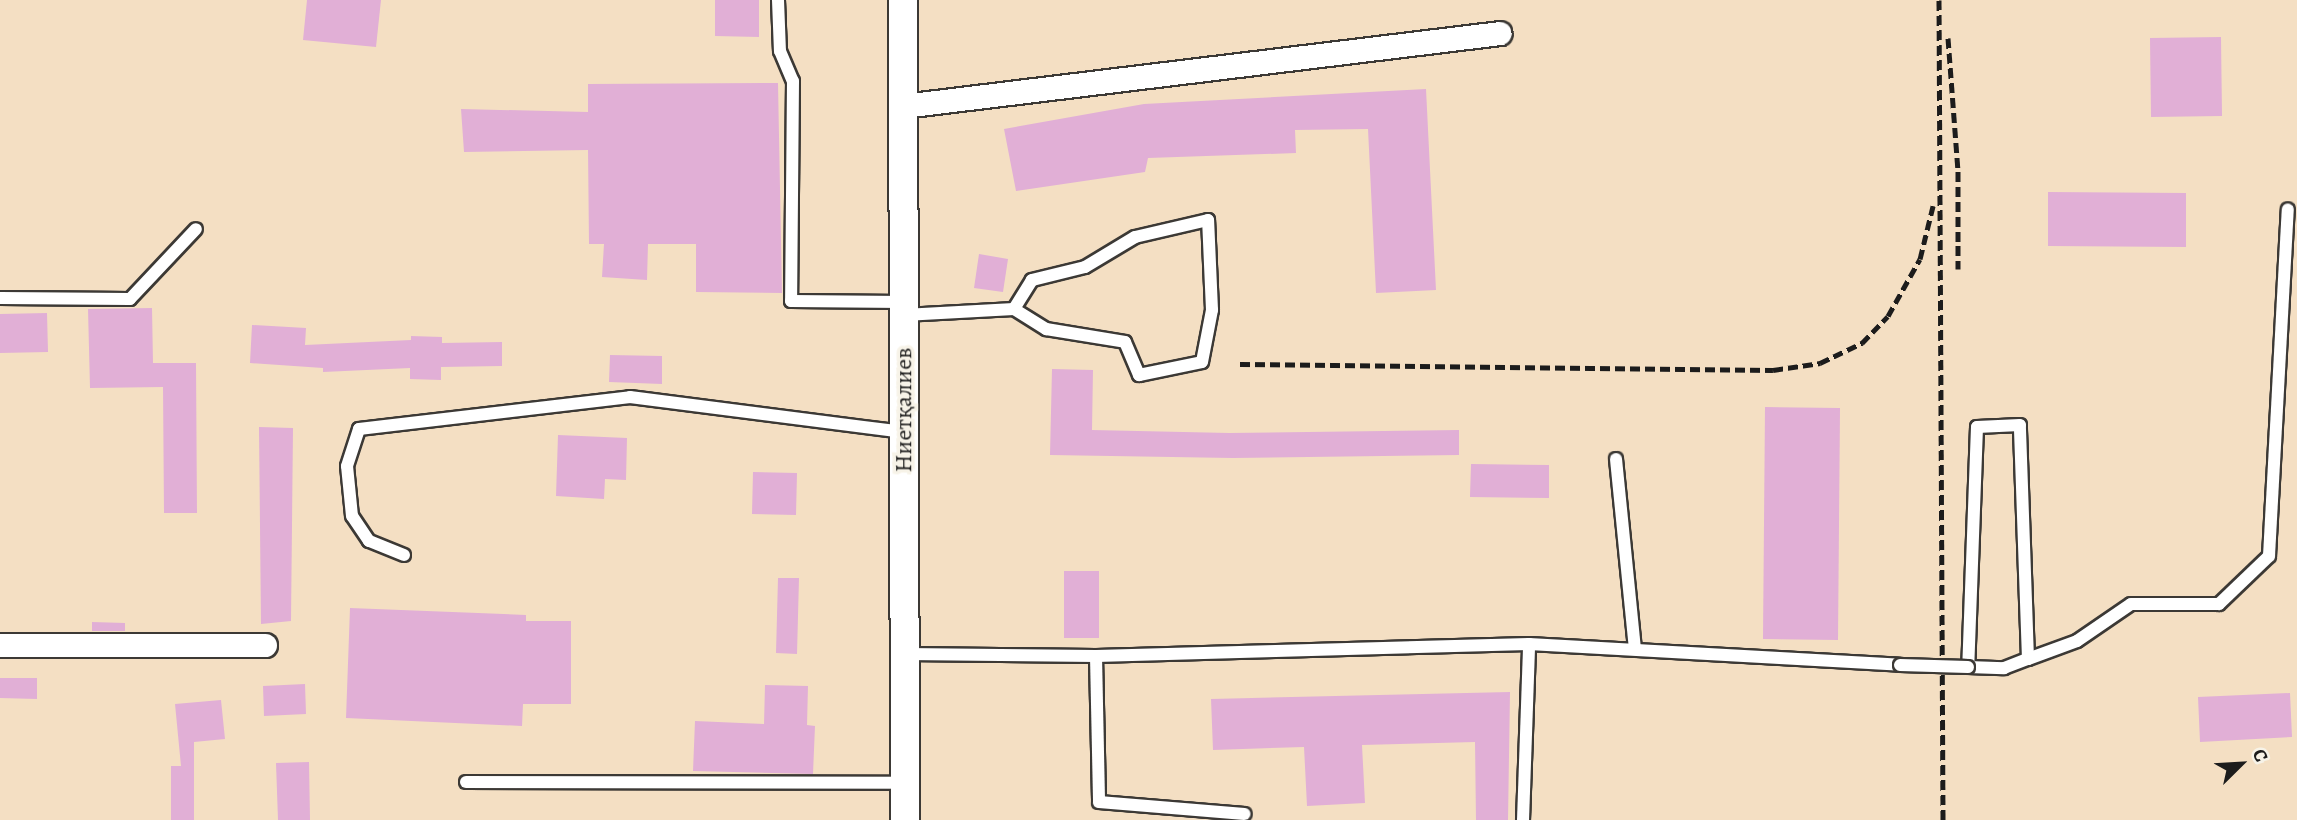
<!DOCTYPE html>
<html>
<head>
<meta charset="utf-8">
<style>
  body { margin:0 }
  #map { position:relative; width:2297px; height:820px; overflow:hidden; background:#f4dfc3; font-family:Alegreya,serif }
  div>[style] { position:absolute }
  [style*='--x'] { left:calc(var(--x)*1px); top:calc(var(--y)*1px); width:calc(var(--w)*1px); rotate:calc(var(--a)*1deg) }
  .building>* { inset:0; background:#e1afd6 }
  .roads { filter:drop-shadow(2px 0 #3c3935) drop-shadow(-2px 0 #3c3935) drop-shadow(0 2px #3c3935) drop-shadow(0 -2px #3c3935) }
  .service>* { height:12px; margin:-6px; padding:0 6px; transform-origin:6px; border-radius:6px; background:#fff }
  .minor>* { height:23px; margin:-11.5px; padding:0 11.5px; transform-origin:11.5px; border-radius:11.5px; background:#fff }
  .tertiary>* { height:28px; margin:-14px; padding:0 14px; transform-origin:14px; border-radius:14px; background:#fff }
  .rail>* { height:5px; margin-top:-2.5px; transform-origin:0; background:repeating-linear-gradient(90deg,#1c1c1c 0 10px,transparent 0 15px) }
  .bridges { filter:drop-shadow(2px 0 #3c3935) drop-shadow(-2px 0 #3c3935) drop-shadow(0 2px #3c3935) drop-shadow(0 -2px #3c3935) }
  .service-bridge>* { height:12px; margin:-6px; padding:0 6px; transform-origin:6px; border-radius:6px; background:#fff }
  span { translate:-50% -50%; white-space:nowrap; text-align:center; line-height:1.15; -webkit-text-stroke:7px #f7f3e8; paint-order:stroke }
  .street-label { font-size:24px; color:#1c1c1c }
  .north { position:absolute; left:2206px; top:729px; width:70px; height:70px; -webkit-text-stroke:5px #f7f3e8; paint-order:stroke; rotate:66deg; font-size:19px; font-weight:700; line-height:28px; text-align:center; color:#1c1c1c }
  .north::after { content:''; display:block; margin:auto; width:24px; height:32px; background:#1c1c1c; clip-path:polygon(50% 0,100% 100%,50% 72%,0 100%) }
</style>
</head>
<body>
<div id="map">
  <div class="building">
    <i style="clip-path:polygon(307px 0,381px 0,376px 47px,303px 40px)"></i>
    <i style="clip-path:polygon(715px 0,759px 0,759px 37px,715px 36px)"></i>
    <i style="clip-path:polygon(2221px 37px,2222px 116px,2151px 117px,2150px 38px)"></i>
    <i style="clip-path:polygon(778px 83px,782px 293px,696px 292px,696px 244px,648px 244px,647px 280px,602px 277px,604px 244px,589px 244px,588px 150px,464px 152px,461px 109px,588px 112px,588px 84px)"></i>
    <i style="clip-path:polygon(1426px 89px,1436px 290px,1376px 293px,1368px 129px,1295px 130px,1296px 153px,1148px 158px,1145px 172px,1016px 191px,1004px 129px,1144px 104px)"></i>
    <i style="clip-path:polygon(2048px 192px,2186px 193px,2186px 247px,2048px 246px)"></i>
    <i style="clip-path:polygon(979px 254px,1008px 259px,1003px 292px,974px 288px)"></i>
    <i style="clip-path:polygon(152px 308px,153px 363px,196px 363px,197px 513px,164px 513px,163px 387px,90px 388px,88px 309px)"></i>
    <i style="clip-path:polygon(47px 313px,48px 352px,0 353px,0 314px)"></i>
    <i style="clip-path:polygon(252px 325px,306px 328px,305px 345px,411px 340px,411px 336px,442px 337px,442px 343px,502px 342px,502px 366px,441px 367px,441px 380px,410px 379px,410px 368px,323px 372px,323px 368px,250px 363px)"></i>
    <i style="clip-path:polygon(610px 355px,662px 356px,662px 384px,609px 382px)"></i>
    <i style="clip-path:polygon(1052px 369px,1093px 370px,1092px 430px,1229px 433px,1459px 430px,1459px 455px,1233px 458px,1050px 455px)"></i>
    <i style="clip-path:polygon(1765px 407px,1840px 408px,1838px 640px,1763px 639px)"></i>
    <i style="clip-path:polygon(259px 427px,293px 428px,291px 621px,261px 624px)"></i>
    <i style="clip-path:polygon(558px 435px,627px 438px,626px 480px,605px 479px,604px 499px,556px 496px)"></i>
    <i style="clip-path:polygon(1471px 464px,1549px 465px,1549px 498px,1470px 497px)"></i>
    <i style="clip-path:polygon(753px 472px,797px 473px,796px 515px,752px 514px)"></i>
    <i style="clip-path:polygon(1064px 571px,1099px 571px,1099px 638px,1064px 638px)"></i>
    <i style="clip-path:polygon(778px 578px,799px 578px,797px 654px,776px 653px)"></i>
    <i style="clip-path:polygon(350px 608px,526px 615px,526px 621px,571px 621px,571px 704px,523px 704px,522px 726px,346px 718px)"></i>
    <i style="clip-path:polygon(92px 622px,125px 623px,125px 631px,92px 631px)"></i>
    <i style="clip-path:polygon(0 678px,37px 678px,37px 699px,0 698px)"></i>
    <i style="clip-path:polygon(305px 684px,306px 714px,264px 716px,263px 686px)"></i>
    <i style="clip-path:polygon(765px 685px,808px 686px,807px 725px,815px 726px,813px 774px,693px 771px,695px 721px,764px 724px)"></i>
    <i style="clip-path:polygon(1510px 692px,1508px 820px,1476px 820px,1475px 742px,1362px 745px,1365px 803px,1307px 806px,1304px 747px,1213px 750px,1211px 699px)"></i>
    <i style="clip-path:polygon(2290px 693px,2292px 737px,2200px 742px,2198px 697px)"></i>
    <i style="clip-path:polygon(221px 700px,225px 739px,194px 742px,194px 820px,171px 820px,171px 766px,181px 766px,175px 704px)"></i>
    <i style="clip-path:polygon(309px 762px,310px 820px,278px 820px,276px 763px)"></i>
  </div>
  <div class="roads">
    <div class="service">
      <i style="--x:778;--y:0;--w:51;--a:87.8"></i>
      <i style="--x:780;--y:51;--w:33;--a:67"></i>
      <i style="--x:793;--y:81;--w:220;--a:90.5"></i>
      <i style="--x:791;--y:301;--w:113;--a:0.5"></i>
      <i style="--x:0;--y:298;--w:130;--a:0.4"></i>
      <i style="--x:130;--y:299;--w:96;--a:-46.7"></i>
      <i style="--x:904;--y:315;--w:110;--a:-3.1"></i>
      <i style="--x:1014;--y:309;--w:38;--a:32"></i>
      <i style="--x:1046;--y:329;--w:80;--a:9.3"></i>
      <i style="--x:1125;--y:342;--w:36;--a:67"></i>
      <i style="--x:1139;--y:375;--w:64;--a:-11.7"></i>
      <i style="--x:1202;--y:362;--w:53;--a:-79.1"></i>
      <i style="--x:1212;--y:310;--w:90;--a:-92.5"></i>
      <i style="--x:1208;--y:220;--w:75;--a:166.9"></i>
      <i style="--x:1135;--y:237;--w:58;--a:149"></i>
      <i style="--x:1085;--y:267;--w:55;--a:166.2"></i>
      <i style="--x:1032;--y:280;--w:34;--a:122"></i>
      <i style="--x:1616;--y:459;--w:190;--a:84.3"></i>
      <i style="--x:404;--y:555;--w:38;--a:-158"></i>
      <i style="--x:369;--y:541;--w:30;--a:-124"></i>
      <i style="--x:352;--y:516;--w:50;--a:-95.7"></i>
      <i style="--x:347;--y:466;--w:39;--a:-72"></i>
      <i style="--x:359;--y:429;--w:273;--a:-6.7"></i>
      <i style="--x:630;--y:397;--w:276;--a:7.3"></i>
      <i style="--x:905;--y:654;--w:191;--a:0.6"></i>
      <i style="--x:1096;--y:656;--w:433;--a:-1.6"></i>
      <i style="--x:1529;--y:644;--w:372;--a:3.2"></i>
      <i style="--x:1096;--y:656;--w:146;--a:88.8"></i>
      <i style="--x:1099;--y:802;--w:146;--a:4.7"></i>
      <i style="--x:2028;--y:659;--w:234;--a:-92"></i>
      <i style="--x:2020;--y:425;--w:43;--a:177.3"></i>
      <i style="--x:1977;--y:427;--w:240;--a:92.1"></i>
      <i style="--x:1968;--y:667;--w:36;--a:2"></i>
      <i style="--x:2004;--y:668;--w:26;--a:-21"></i>
      <i style="--x:2028;--y:659;--w:52;--a:-20.2"></i>
      <i style="--x:2077;--y:641;--w:65;--a:-34.4"></i>
      <i style="--x:2131;--y:604;--w:88;--a:0"></i>
      <i style="--x:2219;--y:604;--w:69;--a:-43.8"></i>
      <i style="--x:2269;--y:556;--w:347;--a:-86.9"></i>
      <i style="--x:466;--y:782;--w:439;--a:0.1"></i>
      <i style="--x:1523;--y:820;--w:176;--a:-88"></i>
    </div>
    <div class="minor">
      <i style="--x:903;--y:106;--w:601;--a:-6.97"></i>
      <i style="--x:0;--y:645;--w:265;--a:0"></i>
    </div>
    <div class="tertiary">
      <i style="--x:903;--y:0;--w:820;--a:89.86"></i>
    </div>
  </div>
  <div class="rail">
    <i style="--x:1939;--y:0;--w:820;--a:89.72"></i>
    <i style="--x:1948;--y:38;--w:133;--a:85.7"></i>
    <i style="--x:1958;--y:171;--w:98;--a:90"></i>
    <i style="--x:1240;--y:364;--w:533;--a:0.64"></i>
    <i style="--x:1773;--y:370;--w:48;--a:-8.5"></i>
    <i style="--x:1820;--y:363;--w:47;--a:-25.5"></i>
    <i style="--x:1862;--y:343;--w:37;--a:-46"></i>
    <i style="--x:1888;--y:316;--w:65;--a:-60.7"></i>
    <i style="--x:1920;--y:259;--w:55;--a:-76.2"></i>
  </div>
  <div class="bridges">
    <div class="service-bridge">
      <i style="--x:1900;--y:665;--w:68;--a:1.7"></i>
    </div>
  </div>
  <div class="street-label">
    <span style="left:904px;top:410px;rotate:-90deg">Ниетқалиев</span>
  </div>
  <div class="north">С</div>
</div>
</body>
</html>
